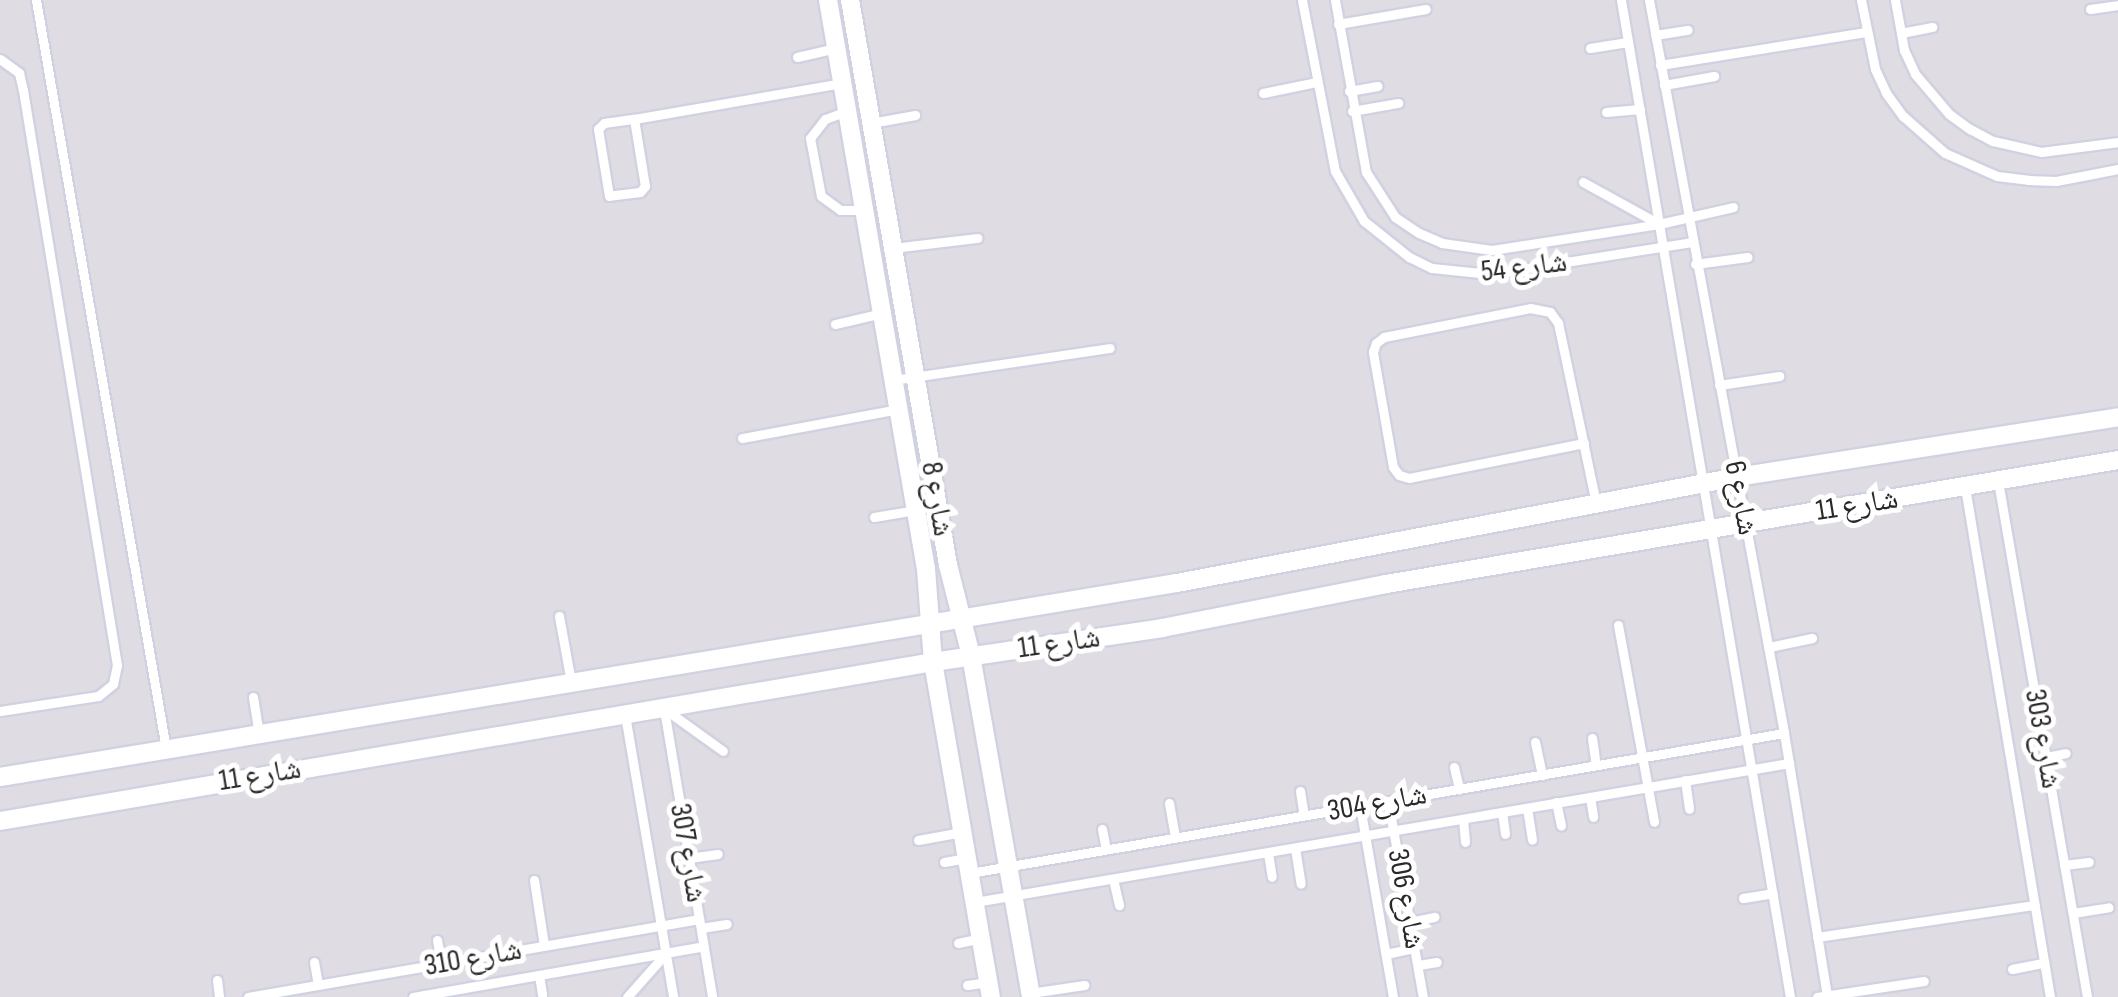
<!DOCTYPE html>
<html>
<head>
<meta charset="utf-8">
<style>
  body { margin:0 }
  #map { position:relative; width:2118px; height:997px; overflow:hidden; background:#eae6dc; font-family:"Sofia Sans Condensed","Noto Naskh Arabic",sans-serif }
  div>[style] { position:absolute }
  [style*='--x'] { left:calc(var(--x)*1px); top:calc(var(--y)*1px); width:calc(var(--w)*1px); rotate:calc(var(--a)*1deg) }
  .industrial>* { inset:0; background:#dfdce3 }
  .roads { filter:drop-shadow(2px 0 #d1d2e1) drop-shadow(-2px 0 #d1d2e1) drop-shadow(0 2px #d1d2e1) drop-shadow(0 -2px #d1d2e1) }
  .lane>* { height:9px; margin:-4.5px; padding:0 4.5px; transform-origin:4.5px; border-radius:4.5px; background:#fff }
  .street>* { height:18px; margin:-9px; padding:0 9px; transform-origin:9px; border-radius:9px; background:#fff }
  span { translate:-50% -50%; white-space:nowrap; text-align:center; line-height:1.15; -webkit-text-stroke:10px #fff; paint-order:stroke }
  .street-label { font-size:30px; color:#292929 }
</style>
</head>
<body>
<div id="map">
  <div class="industrial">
    <i style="clip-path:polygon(0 0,2118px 0,2118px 997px,0 997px)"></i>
  </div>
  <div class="roads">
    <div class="lane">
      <i style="--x:36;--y:0;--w:760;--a:80.15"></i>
      <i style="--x:1302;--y:0;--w:174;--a:79.1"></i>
      <i style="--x:1335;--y:171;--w:58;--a:59.9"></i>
      <i style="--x:1364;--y:221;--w:58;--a:38.7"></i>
      <i style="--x:1409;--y:257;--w:25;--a:26"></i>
      <i style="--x:1432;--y:268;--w:58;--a:5.9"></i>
      <i style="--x:1490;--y:274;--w:204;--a:-9"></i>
      <i style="--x:1335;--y:0;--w:175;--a:79.8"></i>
      <i style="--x:1366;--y:172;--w:54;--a:57.2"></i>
      <i style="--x:1395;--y:217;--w:29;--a:34"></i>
      <i style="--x:1419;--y:233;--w:25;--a:23"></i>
      <i style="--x:1442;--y:243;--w:50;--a:8"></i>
      <i style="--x:1492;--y:250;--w:169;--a:-8.8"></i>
      <i style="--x:1659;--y:224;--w:76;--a:-12.9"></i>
      <i style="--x:1621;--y:0;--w:1011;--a:80.38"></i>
      <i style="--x:1649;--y:0;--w:745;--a:79.56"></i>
      <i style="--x:1784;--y:733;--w:267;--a:80.7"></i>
      <i style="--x:1861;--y:0;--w:70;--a:78.5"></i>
      <i style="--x:1875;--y:69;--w:26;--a:65"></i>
      <i style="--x:1886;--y:93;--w:29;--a:54"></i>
      <i style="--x:1903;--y:116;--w:56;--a:41.4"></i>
      <i style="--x:1945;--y:153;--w:57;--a:23.9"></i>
      <i style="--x:1997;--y:176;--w:31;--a:7"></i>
      <i style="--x:2028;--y:180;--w:28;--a:2"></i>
      <i style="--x:2056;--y:181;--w:63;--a:-11"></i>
      <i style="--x:1895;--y:0;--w:51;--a:79.8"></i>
      <i style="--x:1904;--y:50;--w:26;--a:65"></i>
      <i style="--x:1915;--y:74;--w:52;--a:49.6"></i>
      <i style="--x:1949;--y:114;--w:26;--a:36"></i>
      <i style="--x:1970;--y:129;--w:26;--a:28"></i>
      <i style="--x:1993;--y:141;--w:49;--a:12.9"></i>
      <i style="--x:2041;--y:152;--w:78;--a:-7.4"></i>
      <i style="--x:2090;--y:9;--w:28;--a:-8"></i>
      <i style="--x:1338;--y:24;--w:89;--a:-9.7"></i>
      <i style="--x:1901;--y:33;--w:32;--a:-11"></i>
      <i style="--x:1655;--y:35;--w:33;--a:-9"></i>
      <i style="--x:1590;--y:48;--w:38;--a:-9"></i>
      <i style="--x:797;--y:57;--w:40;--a:-13"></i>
      <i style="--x:0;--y:59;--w:24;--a:36"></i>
      <i style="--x:19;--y:73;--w:17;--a:77"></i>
      <i style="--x:23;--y:90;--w:583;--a:80.72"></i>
      <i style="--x:117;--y:665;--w:19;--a:102"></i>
      <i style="--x:113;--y:684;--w:19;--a:141"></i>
      <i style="--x:98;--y:696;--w:99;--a:171.3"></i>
      <i style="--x:1660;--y:65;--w:210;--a:-9.1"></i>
      <i style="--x:1664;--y:85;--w:51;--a:-10.2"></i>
      <i style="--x:1349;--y:91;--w:29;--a:-10"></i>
      <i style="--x:1263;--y:93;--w:54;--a:-11.7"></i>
      <i style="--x:847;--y:111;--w:23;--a:160"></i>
      <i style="--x:825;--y:119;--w:24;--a:128"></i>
      <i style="--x:810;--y:138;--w:59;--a:79.3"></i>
      <i style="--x:821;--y:196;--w:24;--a:36"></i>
      <i style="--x:840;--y:210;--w:24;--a:0"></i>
      <i style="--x:1352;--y:111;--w:47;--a:-9.9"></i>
      <i style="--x:1606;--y:112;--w:34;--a:-5"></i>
      <i style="--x:634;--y:119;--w:212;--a:-9.8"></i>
      <i style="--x:634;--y:119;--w:68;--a:80.7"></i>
      <i style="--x:645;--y:186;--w:8;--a:130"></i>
      <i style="--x:640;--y:192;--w:31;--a:173"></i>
      <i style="--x:609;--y:196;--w:68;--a:-99.3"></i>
      <i style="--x:598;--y:129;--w:8;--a:-45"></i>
      <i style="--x:604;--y:123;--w:30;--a:-8"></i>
      <i style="--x:871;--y:123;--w:45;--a:-10.3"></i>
      <i style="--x:1583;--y:182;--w:87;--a:28.9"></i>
      <i style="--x:893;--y:248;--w:85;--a:-6.8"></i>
      <i style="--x:1695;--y:264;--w:53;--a:-7.5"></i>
      <i style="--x:835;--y:324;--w:48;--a:-13.2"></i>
      <i style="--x:893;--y:380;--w:219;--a:-8.4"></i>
      <i style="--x:1719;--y:385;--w:61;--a:-8.5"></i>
      <i style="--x:742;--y:438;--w:159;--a:-10.5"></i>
      <i style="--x:1584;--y:443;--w:178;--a:168.7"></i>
      <i style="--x:1409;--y:478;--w:10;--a:-163"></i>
      <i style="--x:1399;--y:475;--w:10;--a:-127"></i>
      <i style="--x:1393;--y:467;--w:117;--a:-99.9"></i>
      <i style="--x:1373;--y:352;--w:9;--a:-72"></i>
      <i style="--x:1376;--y:343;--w:10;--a:-37"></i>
      <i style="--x:1384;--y:337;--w:149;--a:-11.2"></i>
      <i style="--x:1530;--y:308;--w:20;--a:11"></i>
      <i style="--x:1550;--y:312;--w:14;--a:54"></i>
      <i style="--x:1558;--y:323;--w:184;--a:78.1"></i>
      <i style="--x:1998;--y:481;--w:524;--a:80.21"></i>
      <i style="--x:1965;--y:487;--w:517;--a:80.54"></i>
      <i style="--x:874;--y:517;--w:43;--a:-9.5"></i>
      <i style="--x:559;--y:616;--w:67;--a:79.7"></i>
      <i style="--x:1618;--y:625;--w:200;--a:79.6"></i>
      <i style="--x:1769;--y:647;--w:44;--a:-11.8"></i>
      <i style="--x:253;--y:697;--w:37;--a:81"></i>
      <i style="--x:664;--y:709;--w:292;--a:80.5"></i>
      <i style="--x:666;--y:710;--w:70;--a:35.7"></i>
      <i style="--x:625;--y:715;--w:286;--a:80.3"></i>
      <i style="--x:1592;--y:738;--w:27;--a:82"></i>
      <i style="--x:1535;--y:742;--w:34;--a:78"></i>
      <i style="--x:2046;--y:757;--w:20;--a:-11"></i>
      <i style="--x:1454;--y:767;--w:23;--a:77"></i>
      <i style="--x:1685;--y:780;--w:29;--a:82"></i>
      <i style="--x:1300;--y:791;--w:24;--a:81"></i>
      <i style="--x:1590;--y:797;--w:20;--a:81"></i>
      <i style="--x:1388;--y:801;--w:199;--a:79.9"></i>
      <i style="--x:1556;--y:802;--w:24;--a:78"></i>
      <i style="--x:1169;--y:803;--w:35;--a:80"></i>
      <i style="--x:1360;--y:806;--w:194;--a:80.2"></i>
      <i style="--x:1527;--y:808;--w:32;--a:81"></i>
      <i style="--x:1502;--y:812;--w:22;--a:82"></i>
      <i style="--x:1463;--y:819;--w:23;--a:85"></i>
      <i style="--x:1102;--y:829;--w:20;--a:79"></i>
      <i style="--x:918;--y:840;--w:45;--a:-10.3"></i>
      <i style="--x:1295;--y:848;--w:36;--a:81"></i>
      <i style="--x:1268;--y:853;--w:24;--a:81"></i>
      <i style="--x:689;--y:858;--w:29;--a:-8"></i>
      <i style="--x:944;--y:862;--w:23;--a:-10"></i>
      <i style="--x:2064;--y:865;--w:25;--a:-7"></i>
      <i style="--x:970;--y:873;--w:826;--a:-9.76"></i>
      <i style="--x:1113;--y:879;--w:27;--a:77"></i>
      <i style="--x:534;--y:880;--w:66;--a:81.3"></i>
      <i style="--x:1743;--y:898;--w:30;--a:-9"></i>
      <i style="--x:975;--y:902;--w:826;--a:-9.69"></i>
      <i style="--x:2073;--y:913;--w:36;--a:-9"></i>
      <i style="--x:1410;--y:922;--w:25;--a:-12"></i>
      <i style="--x:701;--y:928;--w:26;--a:-9"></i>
      <i style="--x:1817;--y:937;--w:220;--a:-8.4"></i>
      <i style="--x:437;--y:940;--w:23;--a:80"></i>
      <i style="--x:958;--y:943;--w:24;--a:-12"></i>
      <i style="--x:1386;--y:954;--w:29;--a:-12"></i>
      <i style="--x:314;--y:962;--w:23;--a:80"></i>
      <i style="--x:1418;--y:965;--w:19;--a:-9"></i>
      <i style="--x:2012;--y:969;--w:33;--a:-11"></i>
      <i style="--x:539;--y:975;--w:20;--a:81"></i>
      <i style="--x:217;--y:980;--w:17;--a:83"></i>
      <i style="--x:967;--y:985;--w:22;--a:-8"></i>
      <i style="--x:1030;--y:993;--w:55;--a:-8.4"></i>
      <i style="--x:248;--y:997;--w:458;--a:-9.8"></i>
      <i style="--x:413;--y:997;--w:295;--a:-9.9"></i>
      <i style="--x:627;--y:997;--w:59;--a:-48.4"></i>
      <i style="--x:1817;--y:997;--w:108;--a:-8.5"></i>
    </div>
    <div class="street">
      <i style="--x:828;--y:0;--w:577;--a:80.23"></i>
      <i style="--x:926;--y:569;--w:93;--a:85.7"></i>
      <i style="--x:933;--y:662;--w:340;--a:80.2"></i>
      <i style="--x:850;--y:0;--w:573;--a:80.16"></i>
      <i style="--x:948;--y:565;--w:94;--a:75.8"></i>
      <i style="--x:971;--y:656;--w:346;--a:80"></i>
      <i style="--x:0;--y:777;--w:1193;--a:-9.36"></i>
      <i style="--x:1177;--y:583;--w:570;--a:-10.72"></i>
      <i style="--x:1737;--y:477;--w:386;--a:-8.9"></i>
      <i style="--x:0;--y:821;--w:946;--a:-9.67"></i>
      <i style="--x:933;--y:662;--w:232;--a:-8.4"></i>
      <i style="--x:1162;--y:628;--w:228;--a:-11.1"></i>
      <i style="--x:1386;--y:584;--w:742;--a:-9.61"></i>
    </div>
  </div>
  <div class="street-label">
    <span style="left:1524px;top:267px;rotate:-7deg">شارع 54</span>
    <span style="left:1741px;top:498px;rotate:79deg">شارع 6</span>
    <span style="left:937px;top:499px;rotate:80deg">شارع 8</span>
    <span style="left:1857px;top:505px;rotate:-9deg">شارع 11</span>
    <span style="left:1059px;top:643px;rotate:-8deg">شارع 11</span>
    <span style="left:2043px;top:739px;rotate:80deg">شارع 303</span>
    <span style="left:260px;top:775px;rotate:-9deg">شارع 11</span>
    <span style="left:1377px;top:803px;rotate:-10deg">شارع 304</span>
    <span style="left:688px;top:853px;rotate:80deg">شارع 307</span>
    <span style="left:1406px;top:899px;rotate:80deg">شارع 306</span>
    <span style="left:473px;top:958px;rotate:-10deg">شارع 310</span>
  </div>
</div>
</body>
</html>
